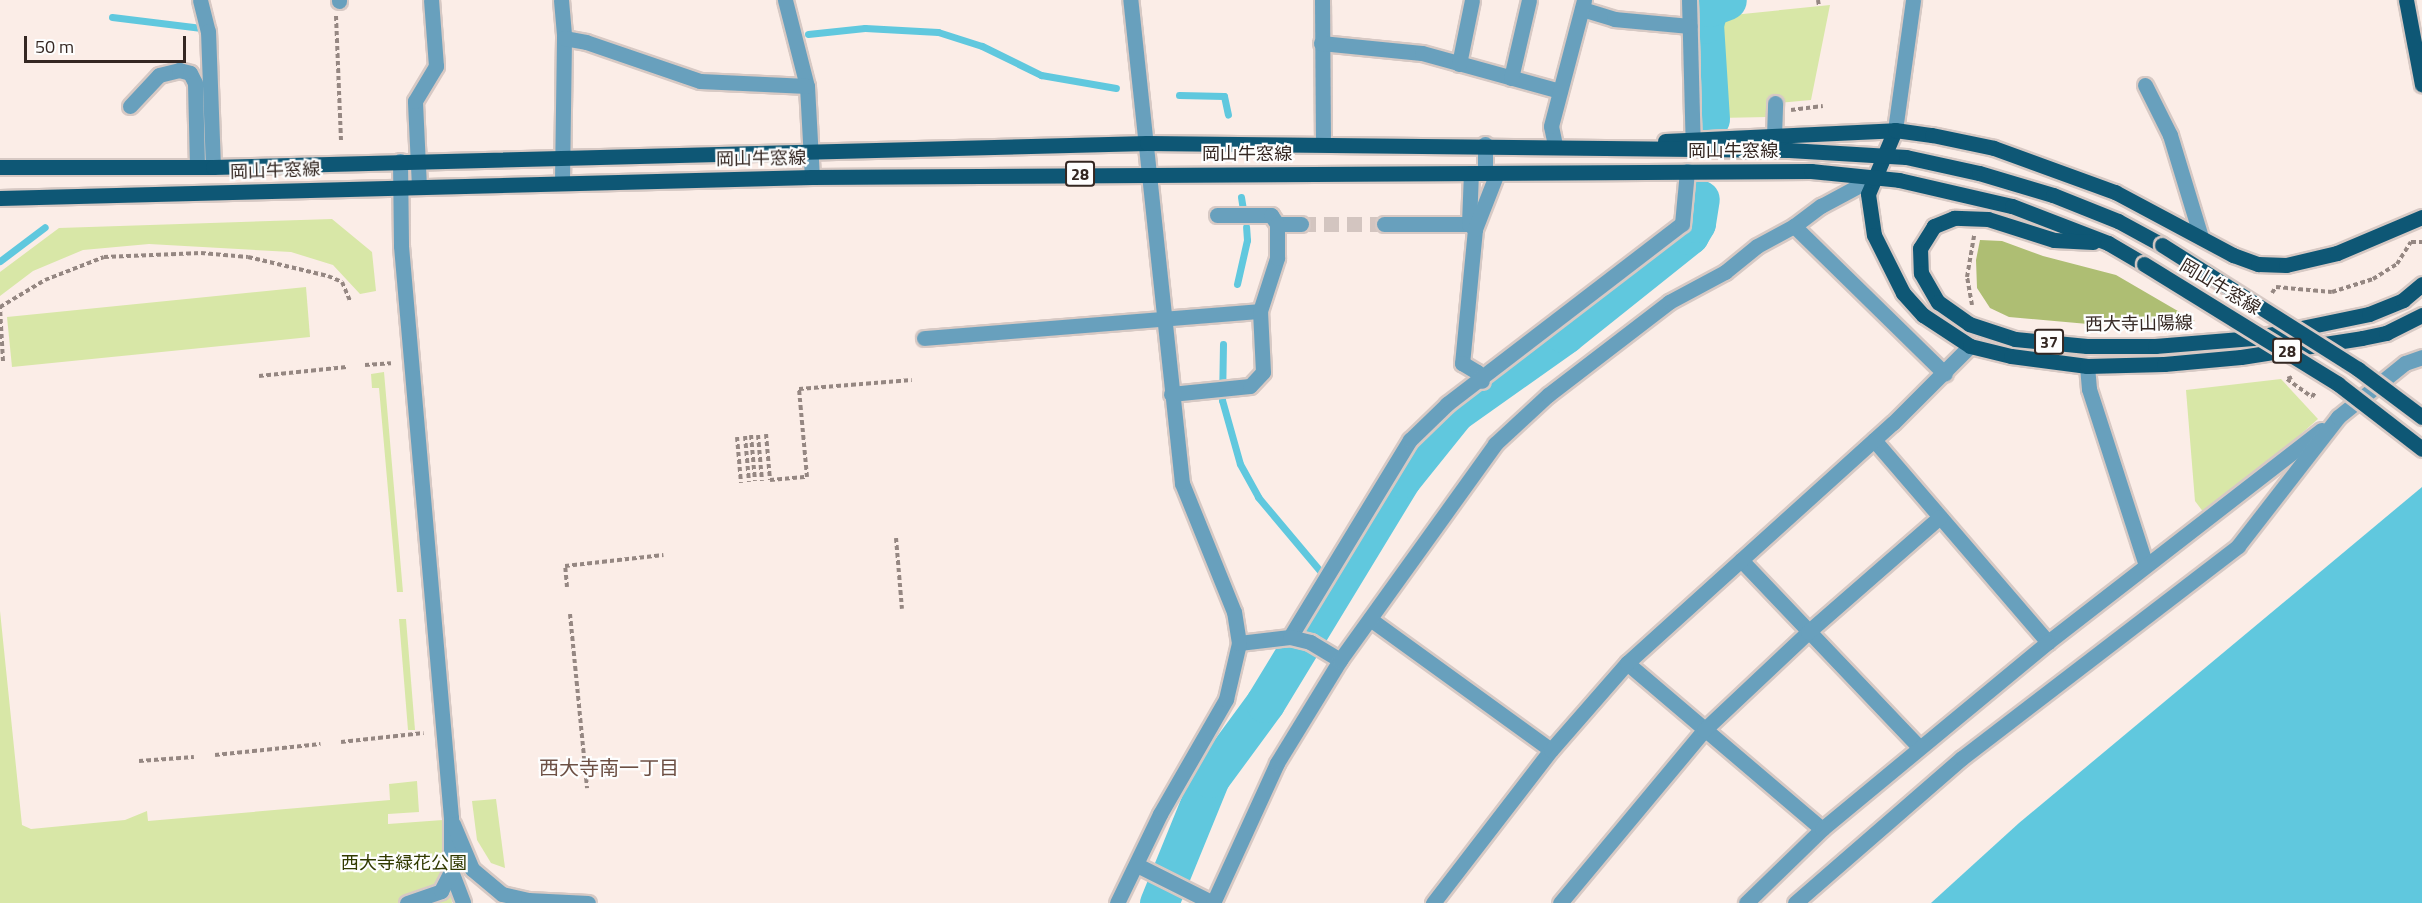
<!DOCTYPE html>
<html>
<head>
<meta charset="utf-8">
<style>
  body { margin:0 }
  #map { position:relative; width:2422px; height:903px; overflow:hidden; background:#fbede7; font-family:"Titillium Web","Noto Sans JP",sans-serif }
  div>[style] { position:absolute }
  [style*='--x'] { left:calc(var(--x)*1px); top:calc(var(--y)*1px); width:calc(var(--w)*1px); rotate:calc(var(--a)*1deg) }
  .green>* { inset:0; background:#d8e7a7 }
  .forest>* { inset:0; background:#aebe73 }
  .water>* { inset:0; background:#60c8de }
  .stream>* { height:7px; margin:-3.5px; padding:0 3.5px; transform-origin:3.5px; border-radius:3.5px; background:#60c8de }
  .river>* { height:39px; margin:-19.5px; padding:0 19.5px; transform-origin:19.5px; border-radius:19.5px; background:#60c8de }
  .minor-tunnel>* { height:15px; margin-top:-7.5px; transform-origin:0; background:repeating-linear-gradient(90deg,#d3c5c0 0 15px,transparent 0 23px) }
  .path>* { height:4px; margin-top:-2px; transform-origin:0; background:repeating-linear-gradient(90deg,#958782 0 4.5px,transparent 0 7.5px) }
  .roads { filter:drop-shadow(2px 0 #d7c9c4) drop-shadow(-2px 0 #d7c9c4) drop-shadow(0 2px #d7c9c4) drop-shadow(0 -2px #d7c9c4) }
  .minor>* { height:15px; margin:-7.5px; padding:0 7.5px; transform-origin:7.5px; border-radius:7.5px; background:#68a0bd }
  .major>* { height:15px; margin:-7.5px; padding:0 7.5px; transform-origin:7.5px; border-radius:7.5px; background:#0e5775 }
  .bridges { filter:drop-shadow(2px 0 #d7c9c4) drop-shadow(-2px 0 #d7c9c4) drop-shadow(0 2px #d7c9c4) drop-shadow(0 -2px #d7c9c4) }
  .major-bridge>* { height:15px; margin:-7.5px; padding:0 7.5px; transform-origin:7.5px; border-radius:7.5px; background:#0e5775 }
  span { translate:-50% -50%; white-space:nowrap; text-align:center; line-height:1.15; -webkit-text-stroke:4.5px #fefefe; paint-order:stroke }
  .shield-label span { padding:2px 4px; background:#fefefe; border:2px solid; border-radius:4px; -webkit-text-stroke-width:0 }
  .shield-label { font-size:16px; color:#342722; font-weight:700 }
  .street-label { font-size:18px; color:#342722 }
  .park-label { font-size:18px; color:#313a00 }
  .neighbourhood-label { font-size:20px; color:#6d5044 }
  .scale { position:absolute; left:24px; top:36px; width:162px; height:27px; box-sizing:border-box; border:3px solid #342722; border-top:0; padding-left:8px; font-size:18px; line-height:21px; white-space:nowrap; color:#342722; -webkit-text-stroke:4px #fefefe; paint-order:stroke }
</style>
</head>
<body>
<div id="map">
  <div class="green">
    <i style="clip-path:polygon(1830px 5px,1811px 100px,1767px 104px,1768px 117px,1718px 118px,1713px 17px)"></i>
    <i style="clip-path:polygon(332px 219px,372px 252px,376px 291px,360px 294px,333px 265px,291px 252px,149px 244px,83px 250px,33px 271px,0 296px,0 272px,59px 228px)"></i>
    <i style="clip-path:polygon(306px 287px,310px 337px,12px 367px,7px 317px)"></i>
    <i style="clip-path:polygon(384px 372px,403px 592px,397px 592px,379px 388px,372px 388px,371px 374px)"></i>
    <i style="clip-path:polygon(2281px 379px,2318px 419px,2242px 486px,2204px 513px,2195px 501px,2186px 390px)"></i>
    <i style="clip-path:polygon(0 611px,22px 825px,31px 829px,125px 820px,147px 811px,148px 821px,390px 800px,389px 784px,417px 781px,419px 812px,388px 814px,388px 824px,443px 820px,452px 903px,0 903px)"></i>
    <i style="clip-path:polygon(399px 619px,406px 619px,415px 730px,408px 730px)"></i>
    <i style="clip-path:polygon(496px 799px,505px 868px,491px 863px,477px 840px,472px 801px)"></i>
  </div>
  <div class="forest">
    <i style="clip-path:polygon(1980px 240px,2002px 241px,2043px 256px,2116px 275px,2195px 321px,2088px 324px,2009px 317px,1990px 308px,1977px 288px,1976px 260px)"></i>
  </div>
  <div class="water">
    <i style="clip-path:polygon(2422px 487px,2422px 903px,1931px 903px,2019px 823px)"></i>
  </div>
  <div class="stream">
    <i style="--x:112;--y:17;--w:90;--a:7"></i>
    <i style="--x:808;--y:34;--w:57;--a:-6"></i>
    <i style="--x:865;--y:28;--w:73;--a:3.1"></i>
    <i style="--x:938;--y:32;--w:46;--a:17.7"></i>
    <i style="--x:982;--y:46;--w:66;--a:26.2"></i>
    <i style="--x:1041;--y:75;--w:76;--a:9.8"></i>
    <i style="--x:1179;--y:95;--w:45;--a:1.3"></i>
    <i style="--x:1224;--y:96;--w:19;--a:78"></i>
    <i style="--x:1241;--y:197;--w:12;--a:81"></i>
    <i style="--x:0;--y:261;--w:56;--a:-37.1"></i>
    <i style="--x:1237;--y:284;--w:45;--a:-77.2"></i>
    <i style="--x:1247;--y:240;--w:13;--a:-94"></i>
    <i style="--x:1223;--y:344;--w:56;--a:91"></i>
    <i style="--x:1222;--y:400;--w:66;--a:74.3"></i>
    <i style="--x:1240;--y:464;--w:38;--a:61"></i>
    <i style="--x:1258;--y:497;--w:98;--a:50"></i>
    <i style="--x:1332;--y:581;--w:6;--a:39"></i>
  </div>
  <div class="river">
    <i style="--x:1710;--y:119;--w:95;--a:-93.6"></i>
    <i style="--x:1704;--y:24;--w:18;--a:-74"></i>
    <i style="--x:1709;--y:7;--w:19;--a:-21"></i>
    <i style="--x:1159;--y:903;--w:135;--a:-67.8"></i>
    <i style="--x:1210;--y:778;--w:93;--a:-53.7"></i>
    <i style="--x:1265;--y:703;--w:263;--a:-58.7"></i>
    <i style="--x:1402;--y:478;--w:85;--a:-51.2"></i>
    <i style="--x:1455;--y:412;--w:135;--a:-35.3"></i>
    <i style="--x:1565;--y:334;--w:159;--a:-38.6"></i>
    <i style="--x:1689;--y:235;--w:14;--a:-60"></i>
    <i style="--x:1696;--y:223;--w:24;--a:-81"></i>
  </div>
  <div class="minor-tunnel">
    <i style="--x:1301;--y:224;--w:83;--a:0"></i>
  </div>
  <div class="path">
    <i style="--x:1818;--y:0;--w:6;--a:81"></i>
    <i style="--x:336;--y:16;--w:125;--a:87.7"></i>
    <i style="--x:1791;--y:110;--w:32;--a:-7"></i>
    <i style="--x:2272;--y:293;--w:7;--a:-56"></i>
    <i style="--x:2276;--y:287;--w:56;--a:5.1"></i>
    <i style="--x:2332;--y:292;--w:43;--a:-17.6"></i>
    <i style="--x:2373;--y:279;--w:28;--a:-32"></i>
    <i style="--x:2397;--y:264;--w:26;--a:-58"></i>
    <i style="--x:2411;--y:242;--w:11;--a:0"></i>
    <i style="--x:1972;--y:305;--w:28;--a:-100"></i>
    <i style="--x:1967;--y:277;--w:42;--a:-80.3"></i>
    <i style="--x:3;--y:361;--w:54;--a:-93.2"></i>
    <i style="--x:0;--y:307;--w:52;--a:-31"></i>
    <i style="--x:45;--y:280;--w:63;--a:-21.3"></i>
    <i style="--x:104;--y:257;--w:97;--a:-2.4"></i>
    <i style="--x:201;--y:253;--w:47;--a:4.9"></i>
    <i style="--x:248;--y:257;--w:82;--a:13.4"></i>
    <i style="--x:328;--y:276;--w:15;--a:23"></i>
    <i style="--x:342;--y:282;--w:21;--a:67"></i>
    <i style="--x:365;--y:365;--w:26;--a:-4"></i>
    <i style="--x:259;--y:376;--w:88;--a:-5.8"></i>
    <i style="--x:2292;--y:377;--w:5;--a:158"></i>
    <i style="--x:2287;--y:379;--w:31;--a:36"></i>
    <i style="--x:2312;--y:397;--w:7;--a:-56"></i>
    <i style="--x:766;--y:434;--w:46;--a:85"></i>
    <i style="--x:770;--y:480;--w:37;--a:-5"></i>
    <i style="--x:807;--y:477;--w:88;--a:-95.2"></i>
    <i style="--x:799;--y:389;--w:113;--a:-4.6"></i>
    <i style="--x:751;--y:435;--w:46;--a:85"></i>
    <i style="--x:758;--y:435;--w:46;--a:85"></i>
    <i style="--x:745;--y:436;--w:46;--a:85"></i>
    <i style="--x:737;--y:437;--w:46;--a:85"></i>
    <i style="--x:896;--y:538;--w:71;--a:85.2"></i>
    <i style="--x:567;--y:587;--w:21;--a:-95"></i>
    <i style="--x:565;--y:566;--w:99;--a:-6.4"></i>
    <i style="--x:570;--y:614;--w:175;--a:84.4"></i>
    <i style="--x:341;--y:742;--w:83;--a:-6.2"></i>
    <i style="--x:215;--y:755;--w:106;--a:-6"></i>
    <i style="--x:139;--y:761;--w:55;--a:-4.2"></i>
  </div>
  <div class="roads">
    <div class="minor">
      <i style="--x:200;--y:0;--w:32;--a:76"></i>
      <i style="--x:208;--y:31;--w:136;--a:87.9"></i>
      <i style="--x:339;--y:0;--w:1;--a:90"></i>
      <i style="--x:561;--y:0;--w:38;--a:85"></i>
      <i style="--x:564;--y:38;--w:145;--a:90.8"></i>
      <i style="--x:785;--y:0;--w:89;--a:75.7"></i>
      <i style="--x:807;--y:86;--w:91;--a:86.9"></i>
      <i style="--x:1322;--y:0;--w:143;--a:89.6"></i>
      <i style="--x:1689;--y:0;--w:149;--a:88.5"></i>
      <i style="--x:1582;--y:9;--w:34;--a:17"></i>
      <i style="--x:1614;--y:19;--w:76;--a:5.3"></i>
      <i style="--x:564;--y:38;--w:22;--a:10"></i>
      <i style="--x:586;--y:42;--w:120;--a:18.9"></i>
      <i style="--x:700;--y:81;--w:107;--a:2.7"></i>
      <i style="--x:1321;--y:43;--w:101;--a:5.7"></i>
      <i style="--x:1422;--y:53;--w:143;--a:15.4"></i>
      <i style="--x:1459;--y:64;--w:65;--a:-78.5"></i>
      <i style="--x:1511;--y:78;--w:80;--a:-77"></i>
      <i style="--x:2145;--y:85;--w:56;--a:63.4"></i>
      <i style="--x:2170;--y:135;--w:107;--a:73.1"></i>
      <i style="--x:130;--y:106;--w:42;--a:-46.9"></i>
      <i style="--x:159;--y:75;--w:21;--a:-14"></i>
      <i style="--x:179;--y:70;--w:11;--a:15"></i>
      <i style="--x:190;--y:73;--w:11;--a:63"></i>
      <i style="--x:195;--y:83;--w:83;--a:88.6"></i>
      <i style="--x:1895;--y:130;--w:131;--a:-82.1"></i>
      <i style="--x:1774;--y:136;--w:33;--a:-88"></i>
      <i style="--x:1485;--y:144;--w:29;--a:90"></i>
      <i style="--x:1555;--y:145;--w:19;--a:-102"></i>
      <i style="--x:1551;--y:126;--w:130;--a:-75.3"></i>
      <i style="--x:400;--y:161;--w:85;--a:89.3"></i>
      <i style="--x:401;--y:246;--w:574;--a:85"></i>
      <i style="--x:451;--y:818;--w:53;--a:90"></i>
      <i style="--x:451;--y:871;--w:34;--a:69"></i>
      <i style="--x:419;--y:187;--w:86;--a:-92.7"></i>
      <i style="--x:415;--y:101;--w:41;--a:-59"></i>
      <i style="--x:436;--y:66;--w:66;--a:-94.3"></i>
      <i style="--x:1217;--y:215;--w:54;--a:0"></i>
      <i style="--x:1271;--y:215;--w:11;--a:56"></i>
      <i style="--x:1277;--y:224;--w:24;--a:0"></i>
      <i style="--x:1384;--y:224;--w:85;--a:0"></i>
      <i style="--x:1469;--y:224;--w:8;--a:40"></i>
      <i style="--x:1475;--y:229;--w:135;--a:95.5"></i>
      <i style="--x:1462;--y:363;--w:17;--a:31"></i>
      <i style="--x:1477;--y:372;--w:10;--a:61"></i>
      <i style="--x:1469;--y:224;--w:51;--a:-87.8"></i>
      <i style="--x:1794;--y:226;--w:211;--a:44.4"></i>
      <i style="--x:1475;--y:229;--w:60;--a:-68.6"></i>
      <i style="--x:924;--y:338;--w:337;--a:-4.6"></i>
      <i style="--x:2087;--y:366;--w:23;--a:85"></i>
      <i style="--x:2089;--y:389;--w:185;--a:72.1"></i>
      <i style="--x:1171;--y:394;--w:79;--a:-5.8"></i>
      <i style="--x:1250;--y:386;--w:19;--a:-47"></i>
      <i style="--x:1263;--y:372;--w:61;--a:-92.8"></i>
      <i style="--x:1260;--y:311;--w:56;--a:-72.2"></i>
      <i style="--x:1277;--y:258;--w:34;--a:-90"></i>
      <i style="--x:1874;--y:440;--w:267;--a:49.3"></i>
      <i style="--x:2048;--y:642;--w:346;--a:-37.8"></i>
      <i style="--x:1741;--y:560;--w:257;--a:46.4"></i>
      <i style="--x:1370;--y:619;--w:223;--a:35.9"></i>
      <i style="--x:1290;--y:637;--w:231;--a:-58.7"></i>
      <i style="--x:1410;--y:440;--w:52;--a:-44.2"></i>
      <i style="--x:1447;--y:404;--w:296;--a:-37.5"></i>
      <i style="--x:1682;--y:224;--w:53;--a:-84.6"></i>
      <i style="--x:1239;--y:643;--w:51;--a:-6.7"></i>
      <i style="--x:1290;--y:637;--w:21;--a:14"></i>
      <i style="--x:1310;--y:642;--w:35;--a:31"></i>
      <i style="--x:1627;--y:663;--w:256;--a:40.4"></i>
      <i style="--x:453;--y:824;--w:49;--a:67.1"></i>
      <i style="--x:472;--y:869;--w:39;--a:40"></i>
      <i style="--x:502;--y:894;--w:27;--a:13"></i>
      <i style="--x:528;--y:900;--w:60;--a:2.9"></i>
      <i style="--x:1137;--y:865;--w:85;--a:26.6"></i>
      <i style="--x:407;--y:903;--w:36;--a:-19"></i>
      <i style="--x:441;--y:891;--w:22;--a:-63"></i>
      <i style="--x:1117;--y:903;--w:99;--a:-64.2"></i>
      <i style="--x:1160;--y:814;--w:133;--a:-60.1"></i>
      <i style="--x:1226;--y:699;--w:57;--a:-76.9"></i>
      <i style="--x:1239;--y:643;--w:31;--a:-99"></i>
      <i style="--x:1234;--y:612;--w:139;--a:-112"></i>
      <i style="--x:1182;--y:483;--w:486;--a:-96.1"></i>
      <i style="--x:1213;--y:903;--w:154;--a:-65.4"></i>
      <i style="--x:1277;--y:763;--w:121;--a:-58.5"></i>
      <i style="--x:1340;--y:660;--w:266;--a:-54.3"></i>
      <i style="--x:1495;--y:444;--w:72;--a:-42.8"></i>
      <i style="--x:1548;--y:395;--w:153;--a:-37.5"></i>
      <i style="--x:1669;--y:302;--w:64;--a:-28.2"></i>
      <i style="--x:1725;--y:272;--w:41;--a:-39.1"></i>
      <i style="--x:1757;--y:246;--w:42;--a:-28.4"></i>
      <i style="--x:1794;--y:226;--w:34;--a:-37"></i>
      <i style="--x:1821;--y:206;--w:61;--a:-28.2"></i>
      <i style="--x:1433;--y:903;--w:193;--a:-52.4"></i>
      <i style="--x:1551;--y:750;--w:116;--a:-48.9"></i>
      <i style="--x:1627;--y:663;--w:358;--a:-42.1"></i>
      <i style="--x:1893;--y:423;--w:109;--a:-45"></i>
      <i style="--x:1560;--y:903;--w:225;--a:-50.2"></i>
      <i style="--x:1704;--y:730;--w:143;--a:-43.3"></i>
      <i style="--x:1808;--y:632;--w:175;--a:-41.1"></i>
      <i style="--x:1746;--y:903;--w:106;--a:-44.2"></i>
      <i style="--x:1822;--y:829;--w:293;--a:-39.6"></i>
      <i style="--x:1795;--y:903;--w:221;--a:-41"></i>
      <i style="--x:1962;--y:758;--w:348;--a:-37.5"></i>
      <i style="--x:2238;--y:546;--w:163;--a:-52.2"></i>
      <i style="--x:2338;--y:417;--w:86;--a:-38.9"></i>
      <i style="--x:2405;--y:363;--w:18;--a:-19"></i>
    </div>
    <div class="major">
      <i style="--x:2406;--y:0;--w:86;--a:79.3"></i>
      <i style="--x:1895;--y:130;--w:69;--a:112.9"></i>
      <i style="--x:1868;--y:194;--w:41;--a:81.7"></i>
      <i style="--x:1874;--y:235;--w:65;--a:63.4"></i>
      <i style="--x:1903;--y:293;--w:30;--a:48"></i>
      <i style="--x:1923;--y:315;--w:56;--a:33.4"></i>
      <i style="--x:1970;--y:346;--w:42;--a:13.7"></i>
      <i style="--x:2011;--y:356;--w:77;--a:7.5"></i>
      <i style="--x:2087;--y:366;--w:77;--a:-1.5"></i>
      <i style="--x:2164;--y:364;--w:77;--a:-5.2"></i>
      <i style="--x:2241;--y:357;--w:122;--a:-8.9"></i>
      <i style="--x:2362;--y:338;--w:25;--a:-12"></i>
      <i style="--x:2386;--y:333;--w:40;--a:-26.6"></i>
      <i style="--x:1665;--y:141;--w:230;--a:-2.7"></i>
      <i style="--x:1895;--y:130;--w:37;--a:8"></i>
      <i style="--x:1932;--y:135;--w:63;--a:11.8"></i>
      <i style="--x:1994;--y:148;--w:129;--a:20"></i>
      <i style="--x:2115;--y:192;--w:134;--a:28.1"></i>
      <i style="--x:2233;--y:255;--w:27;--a:20"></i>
      <i style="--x:2258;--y:264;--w:28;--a:2"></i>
      <i style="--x:2286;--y:265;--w:52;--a:-13.2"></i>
      <i style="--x:2337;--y:253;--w:92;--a:-23"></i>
      <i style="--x:0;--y:167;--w:213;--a:0"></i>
      <i style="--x:213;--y:167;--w:934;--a:-1.47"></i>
      <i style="--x:1147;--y:143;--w:642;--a:0.62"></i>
      <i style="--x:1789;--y:150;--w:117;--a:3.4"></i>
      <i style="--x:1906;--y:157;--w:75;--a:12.4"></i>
      <i style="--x:1979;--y:173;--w:77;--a:16.6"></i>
      <i style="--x:2053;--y:195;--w:70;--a:21.8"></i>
      <i style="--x:2118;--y:221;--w:50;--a:28.6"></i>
      <i style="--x:0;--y:198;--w:812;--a:-1.48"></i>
      <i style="--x:812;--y:177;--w:999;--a:-0.34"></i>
      <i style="--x:1811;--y:171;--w:88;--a:5.8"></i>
      <i style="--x:1899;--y:180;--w:116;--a:13"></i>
      <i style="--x:2012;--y:206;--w:103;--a:21.1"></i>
      <i style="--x:2108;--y:243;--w:42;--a:30.3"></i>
      <i style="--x:2093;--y:242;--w:39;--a:-177"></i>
      <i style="--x:2054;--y:240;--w:69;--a:-162.3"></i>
      <i style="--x:1988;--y:219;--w:34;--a:-178"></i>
      <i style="--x:1954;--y:218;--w:22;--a:158"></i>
      <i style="--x:1934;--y:226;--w:26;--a:122"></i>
      <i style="--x:1920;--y:248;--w:25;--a:88"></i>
      <i style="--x:1921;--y:273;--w:34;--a:60"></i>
      <i style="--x:1938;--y:302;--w:38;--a:35"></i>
      <i style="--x:1969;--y:324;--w:48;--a:18.1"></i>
      <i style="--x:2015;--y:339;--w:72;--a:5.6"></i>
      <i style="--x:2087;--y:346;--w:68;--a:0"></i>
      <i style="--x:2155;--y:346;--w:98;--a:-4.7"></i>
      <i style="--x:2253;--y:338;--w:118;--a:-11.7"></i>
      <i style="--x:2369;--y:314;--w:37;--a:-22"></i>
      <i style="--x:2403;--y:300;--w:25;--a:-40"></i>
    </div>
  </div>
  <div class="bridges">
    <div class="major-bridge">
      <i style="--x:2162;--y:245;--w:232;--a:32.3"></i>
      <i style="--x:2358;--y:369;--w:80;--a:36.9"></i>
      <i style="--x:2144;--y:264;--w:228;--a:31.7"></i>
      <i style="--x:2338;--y:384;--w:106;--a:37.7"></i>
    </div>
  </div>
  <div class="shield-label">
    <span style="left:1080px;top:174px">28</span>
    <span style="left:2049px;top:342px">37</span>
    <span style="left:2287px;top:351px">28</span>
  </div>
  <div class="street-label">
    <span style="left:1733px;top:151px">岡山牛窓線</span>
    <span style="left:1247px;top:154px">岡山牛窓線</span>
    <span style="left:761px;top:159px;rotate:-1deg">岡山牛窓線</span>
    <span style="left:275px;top:171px;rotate:-2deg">岡山牛窓線</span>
    <span style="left:2220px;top:287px;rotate:31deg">岡山牛窓線</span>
    <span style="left:2139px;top:324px;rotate:-1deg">西大寺山陽線</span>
  </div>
  <div class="park-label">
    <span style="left:404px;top:863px">西大寺緑花公園</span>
  </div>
  <div class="neighbourhood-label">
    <span style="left:609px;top:767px">西大寺南一丁目</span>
  </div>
  <div class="scale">50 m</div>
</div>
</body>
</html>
